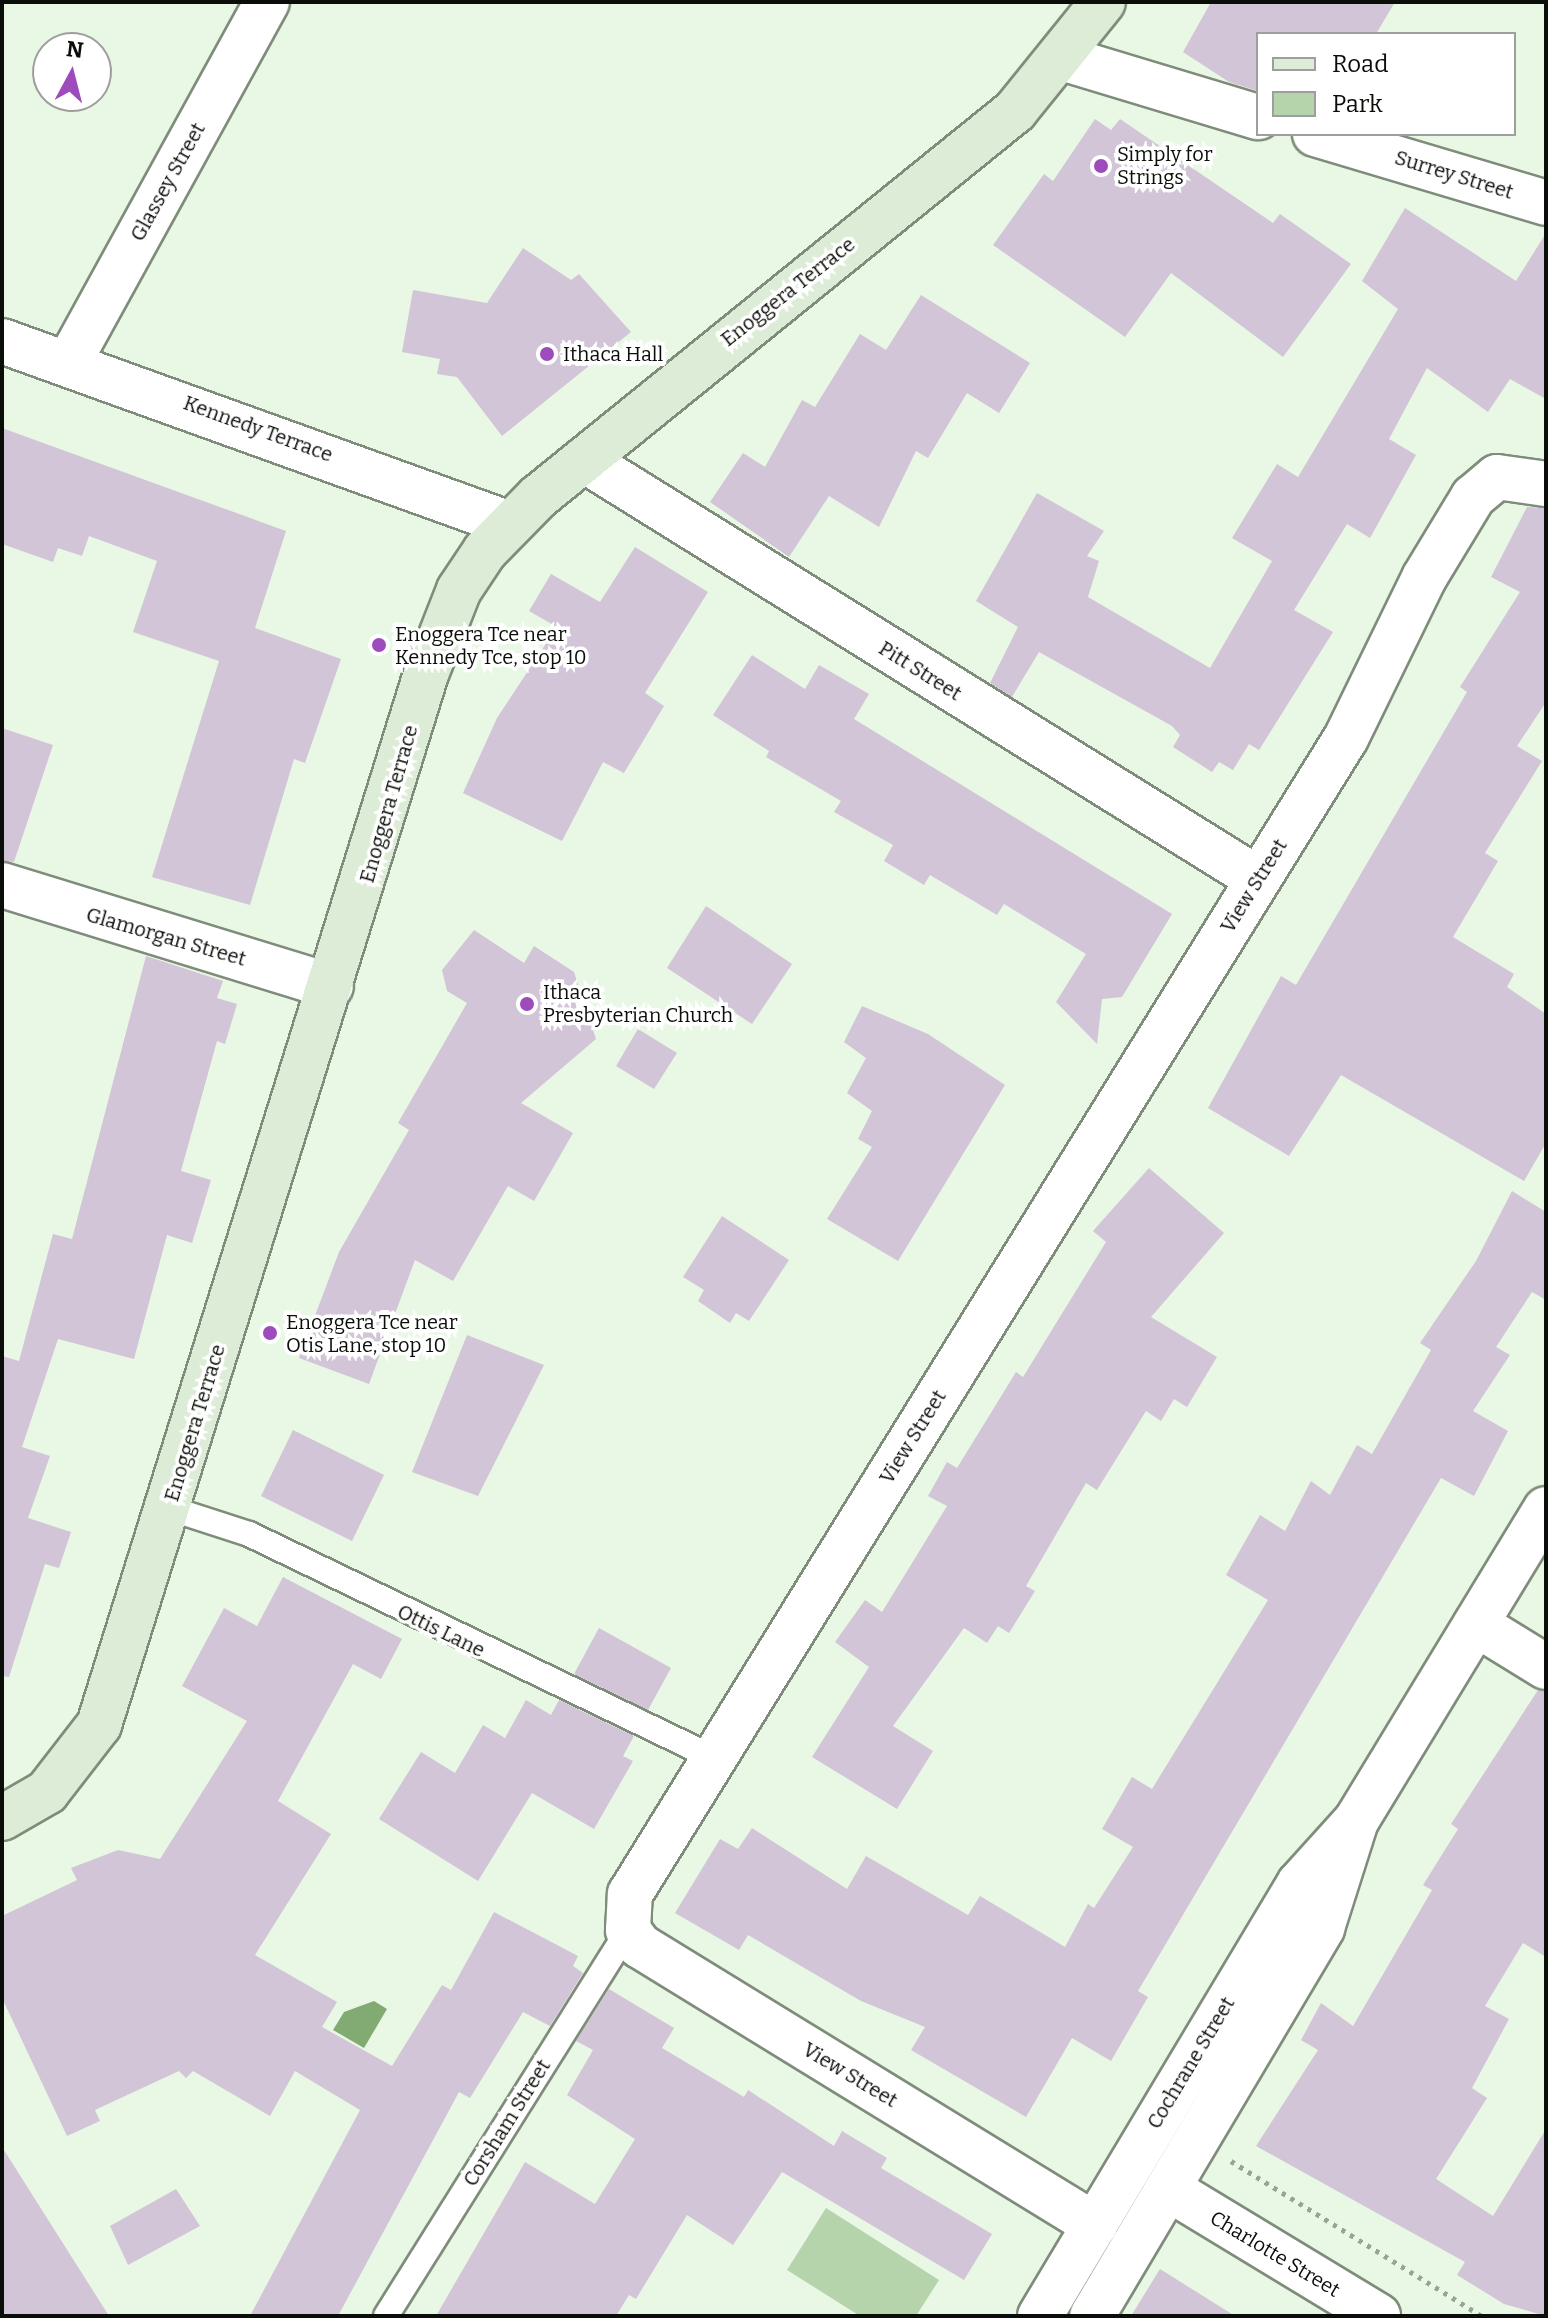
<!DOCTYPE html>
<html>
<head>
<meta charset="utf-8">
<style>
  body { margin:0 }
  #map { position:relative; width:1548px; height:2318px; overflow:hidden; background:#e9f7e5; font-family:Bitter,serif }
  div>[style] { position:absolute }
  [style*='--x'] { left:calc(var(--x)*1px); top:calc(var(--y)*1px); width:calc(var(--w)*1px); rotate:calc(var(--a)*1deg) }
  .green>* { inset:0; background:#b5d4ab }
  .water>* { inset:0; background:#82ab73 }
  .building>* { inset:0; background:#d2c5d7 }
  .path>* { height:5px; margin-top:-2.5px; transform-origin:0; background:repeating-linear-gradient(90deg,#98a395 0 4px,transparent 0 10px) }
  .roads { filter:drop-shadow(2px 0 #7f8c7b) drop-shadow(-2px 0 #7f8c7b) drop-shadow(0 2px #7f8c7b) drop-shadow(0 -2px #7f8c7b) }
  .service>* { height:24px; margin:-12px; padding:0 12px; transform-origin:12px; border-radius:12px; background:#fff }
  .minor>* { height:44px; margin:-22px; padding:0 22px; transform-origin:22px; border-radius:22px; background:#fff }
  .tertiary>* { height:44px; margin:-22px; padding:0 22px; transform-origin:22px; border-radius:22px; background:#fff }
  .secondary>* { height:44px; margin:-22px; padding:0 22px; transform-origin:22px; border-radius:22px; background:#ddecd7 }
  .dots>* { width:22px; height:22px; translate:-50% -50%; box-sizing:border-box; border:4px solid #fff; border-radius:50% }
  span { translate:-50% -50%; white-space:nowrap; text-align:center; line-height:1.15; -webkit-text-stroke:7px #fff; paint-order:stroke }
  .poi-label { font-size:20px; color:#0a0e08 }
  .left { translate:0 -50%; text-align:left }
  .street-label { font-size:20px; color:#0a0e08 }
  .frame { position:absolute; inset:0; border:4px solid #0a0e08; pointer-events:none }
  .legend { position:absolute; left:1256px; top:32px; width:260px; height:104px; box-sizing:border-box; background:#fff; border:2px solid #9d9f9c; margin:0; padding:10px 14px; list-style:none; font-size:24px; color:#0a0e08 }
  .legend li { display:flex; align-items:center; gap:16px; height:40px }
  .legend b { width:40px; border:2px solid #9d9f9c }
  .north { position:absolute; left:32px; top:32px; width:80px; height:80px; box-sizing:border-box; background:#fff; border:2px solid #9d9f9c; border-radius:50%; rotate:7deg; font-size:22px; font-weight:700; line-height:32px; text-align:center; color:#0a0e08 }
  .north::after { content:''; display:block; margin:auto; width:28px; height:36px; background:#9e4cbc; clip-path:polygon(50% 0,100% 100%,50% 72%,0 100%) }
</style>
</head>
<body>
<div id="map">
  <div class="green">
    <i style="clip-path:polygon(826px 2208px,939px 2280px,916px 2316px,860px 2316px,787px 2270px)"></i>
  </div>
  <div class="water">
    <i style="clip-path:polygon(374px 2001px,387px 2009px,364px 2048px,333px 2030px,344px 2012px)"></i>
  </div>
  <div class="building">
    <i style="clip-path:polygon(1211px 2px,1395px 2px,1376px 34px,1258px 34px,1258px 91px,1229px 82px,1183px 52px)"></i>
    <i style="clip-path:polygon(1095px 119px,1111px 130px,1120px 119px,1273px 223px,1280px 214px,1351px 264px,1283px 357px,1171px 273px,1125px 337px,993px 245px,1044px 174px,1053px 181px)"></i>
    <i style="clip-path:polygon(1405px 208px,1516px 281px,1546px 233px,1546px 399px,1510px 379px,1488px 412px,1427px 368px,1389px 439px,1416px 455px,1370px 538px,1347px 524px,1294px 610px,1333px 632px,1259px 750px,1249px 744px,1233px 770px,1219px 762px,1212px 772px,1173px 747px,1180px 735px,1172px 726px,1039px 652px,1012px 697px,990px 683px,1018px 627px,976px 601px,1037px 493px,1104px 531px,1087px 556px,1099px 561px,1088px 597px,1210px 668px,1272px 561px,1232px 538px,1277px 464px,1298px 477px,1398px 309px,1362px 281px)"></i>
    <i style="clip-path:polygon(523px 248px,571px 280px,579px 274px,631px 332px,502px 436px,457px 377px,437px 374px,440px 359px,402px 352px,413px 290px,487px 303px)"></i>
    <i style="clip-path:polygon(921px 295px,1030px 363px,999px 413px,967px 393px,928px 458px,916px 451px,879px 527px,829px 496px,789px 557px,710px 502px,743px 453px,765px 467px,802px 400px,815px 407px,860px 334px,886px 350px)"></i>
    <i style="clip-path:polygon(2px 428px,286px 531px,255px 628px,341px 659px,305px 763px,294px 759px,250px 905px,152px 877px,219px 661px,133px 632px,157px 561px,89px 536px,82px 556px,58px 548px,53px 562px,2px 544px)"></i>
    <i style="clip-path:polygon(1527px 507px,1546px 508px,1546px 702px,1517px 746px,1542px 761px,1485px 853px,1498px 861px,1453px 937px,1514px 974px,1507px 987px,1546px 1014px,1546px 1143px,1524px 1181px,1341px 1075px,1289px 1156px,1208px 1108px,1281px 976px,1296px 985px,1467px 692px,1460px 687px,1520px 592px,1491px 577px)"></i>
    <i style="clip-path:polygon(635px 547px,708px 592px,645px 693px,664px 706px,624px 773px,603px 762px,562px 841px,463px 793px,497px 718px,557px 627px,529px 611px,551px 574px,600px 602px)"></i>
    <i style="clip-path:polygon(752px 655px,805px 689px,819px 665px,869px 694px,854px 719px,1172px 914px,1122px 997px,1102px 999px,1097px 1044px,1056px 1002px,1086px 954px,1004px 904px,997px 915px,930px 875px,924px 885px,884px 861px,893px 845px,834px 812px,841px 801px,766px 757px,769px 751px,713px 715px)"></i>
    <i style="clip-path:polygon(2px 728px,53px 745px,14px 862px,2px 861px)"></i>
    <i style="clip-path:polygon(706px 906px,792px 964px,752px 1024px,667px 968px)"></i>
    <i style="clip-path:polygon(474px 930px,524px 963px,534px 946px,574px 972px,596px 1039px,521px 1103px,573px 1133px,534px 1201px,508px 1186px,453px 1281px,415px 1260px,369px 1384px,299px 1358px,339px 1252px,409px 1130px,398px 1123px,467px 1003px,447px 991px,442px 970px)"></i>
    <i style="clip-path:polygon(146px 956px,223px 981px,217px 998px,237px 1004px,225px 1044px,217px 1041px,181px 1171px,211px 1180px,192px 1243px,167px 1235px,134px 1359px,58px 1339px,22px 1447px,50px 1456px,28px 1518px,71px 1532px,59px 1568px,45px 1564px,9px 1677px,2px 1676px,2px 1356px,19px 1361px,53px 1234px,72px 1239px)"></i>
    <i style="clip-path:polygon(862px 1006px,928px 1034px,1005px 1085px,898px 1261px,827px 1219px,872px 1147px,858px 1139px,872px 1111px,847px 1093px,866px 1058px,844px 1042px)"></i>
    <i style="clip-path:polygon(638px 1029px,677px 1053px,654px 1089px,616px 1066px)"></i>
    <i style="clip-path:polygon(1149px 1168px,1224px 1233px,1151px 1317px,1217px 1357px,1187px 1407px,1174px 1399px,1161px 1421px,1146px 1411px,1097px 1490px,1086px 1483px,1026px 1586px,1035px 1591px,1009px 1633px,998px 1626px,987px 1643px,964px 1628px,893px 1726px,933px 1751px,897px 1809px,812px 1757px,869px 1667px,835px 1642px,865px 1600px,882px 1612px,947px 1506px,928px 1496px,947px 1462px,957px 1468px,1016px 1372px,1023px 1377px,1106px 1242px,1093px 1231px)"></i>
    <i style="clip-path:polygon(1512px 1191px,1546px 1212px,1546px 1300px,1532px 1292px,1496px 1347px,1510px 1355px,1473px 1411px,1508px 1431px,1474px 1496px,1441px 1478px,1138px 1991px,1148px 1997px,1111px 2061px,1072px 2038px,1026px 2117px,911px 2050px,925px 2027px,861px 2001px,748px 1935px,739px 1950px,675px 1913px,720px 1839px,738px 1849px,752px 1828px,847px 1889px,866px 1856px,968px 1915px,980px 1896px,1065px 1947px,1088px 1904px,1094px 1908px,1133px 1847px,1102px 1829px,1132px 1777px,1152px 1789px,1268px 1600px,1226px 1575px,1260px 1515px,1285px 1531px,1311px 1481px,1330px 1495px,1357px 1445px,1372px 1454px,1431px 1350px,1420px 1343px,1476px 1261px)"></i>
    <i style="clip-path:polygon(722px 1216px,789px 1260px,749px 1321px,736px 1313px,730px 1323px,698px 1301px,704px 1290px,683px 1277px)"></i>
    <i style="clip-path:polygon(467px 1335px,544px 1365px,478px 1496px,412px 1472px)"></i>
    <i style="clip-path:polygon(293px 1430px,384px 1475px,352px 1541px,261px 1496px)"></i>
    <i style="clip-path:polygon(283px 1577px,402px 1639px,381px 1679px,353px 1664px,278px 1801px,331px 1834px,255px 1955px,337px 2002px,322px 2027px,392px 2066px,442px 1985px,451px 1990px,494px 1912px,578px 1956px,573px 1966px,583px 1973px,550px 2026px,523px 2012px,470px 2098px,459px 2092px,338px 2316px,250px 2316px,360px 2110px,295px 2071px,270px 2116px,193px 2071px,186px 2078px,179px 2071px,95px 2110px,100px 2121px,67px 2136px,2px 1998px,2px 1916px,77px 1880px,71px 1868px,118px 1850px,160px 1859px,247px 1721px,182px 1686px,224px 1608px,257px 1626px)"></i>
    <i style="clip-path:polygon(599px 1628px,671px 1668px,648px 1710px,574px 1674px)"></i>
    <i style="clip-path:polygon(1538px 1690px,1546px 1692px,1546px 1957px,1523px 1943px,1485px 2006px,1509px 2019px,1472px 2088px,1487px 2098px,1436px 2179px,1493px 2216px,1546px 2129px,1546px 2316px,1504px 2304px,1457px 2275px,1465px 2262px,1256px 2146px,1318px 2050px,1301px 2040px,1321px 2003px,1353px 2026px,1432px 1890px,1423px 1885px,1458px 1829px,1451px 1824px)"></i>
    <i style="clip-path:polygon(526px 1700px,551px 1715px,559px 1700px,634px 1736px,623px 1756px,633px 1761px,594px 1829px,532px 1793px,478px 1881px,379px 1819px,421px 1752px,455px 1773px,483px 1725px,505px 1738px)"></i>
    <i style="clip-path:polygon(609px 1989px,674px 2028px,662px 2048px,744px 2097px,748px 2090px,834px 2146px,842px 2131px,887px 2158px,881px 2168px,992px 2234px,964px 2280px,782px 2172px,733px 2245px,687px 2215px,636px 2299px,629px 2295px,616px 2316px,436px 2316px,525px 2162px,595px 2204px,635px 2139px,567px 2095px,593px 2050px,576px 2041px)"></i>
    <i style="clip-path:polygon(2px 2147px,109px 2316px,2px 2316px)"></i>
    <i style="clip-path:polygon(176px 2189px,200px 2226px,128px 2265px,110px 2226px)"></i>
    <i style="clip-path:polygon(1160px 2269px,1235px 2316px,1131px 2316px)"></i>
  </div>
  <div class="path">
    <i style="--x:1231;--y:2161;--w:295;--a:31.7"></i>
  </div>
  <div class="roads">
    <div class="service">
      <i style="--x:169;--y:1508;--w:84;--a:18"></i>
      <i style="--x:249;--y:1534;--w:516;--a:25.72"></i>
      <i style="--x:386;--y:2316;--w:456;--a:-57.9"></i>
    </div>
    <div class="minor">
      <i style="--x:1062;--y:58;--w:205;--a:16.8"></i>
      <i style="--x:1315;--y:134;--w:241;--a:16.6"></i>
      <i style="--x:69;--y:362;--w:411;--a:-61.2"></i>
      <i style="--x:584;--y:460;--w:794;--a:31.87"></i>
      <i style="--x:2;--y:885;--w:344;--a:17.1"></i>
      <i style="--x:1476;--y:1624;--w:82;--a:31.6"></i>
      <i style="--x:1095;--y:2225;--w:534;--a:-148.48"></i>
      <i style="--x:640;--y:1946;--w:20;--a:-127"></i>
      <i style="--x:628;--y:1930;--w:36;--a:-87"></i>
      <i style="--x:630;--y:1894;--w:1360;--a:-58.23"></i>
      <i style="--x:1346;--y:738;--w:178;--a:-64"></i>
      <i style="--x:1424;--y:578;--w:95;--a:-58.8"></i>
      <i style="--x:1473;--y:497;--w:31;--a:-40"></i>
      <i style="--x:1497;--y:477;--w:49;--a:8.1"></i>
    </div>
    <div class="tertiary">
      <i style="--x:2;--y:341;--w:540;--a:19.81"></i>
      <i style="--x:1172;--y:2191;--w:241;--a:31.2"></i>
      <i style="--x:1040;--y:2316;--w:504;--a:-59.06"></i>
      <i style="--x:1299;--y:1884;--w:85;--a:-47.9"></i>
      <i style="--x:1356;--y:1821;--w:365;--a:-58.7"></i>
      <i style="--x:1092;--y:2316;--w:451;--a:-59.3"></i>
      <i style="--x:1322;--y:1928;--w:106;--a:-72.4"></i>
    </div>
    <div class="secondary">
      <i style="--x:2;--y:1818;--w:52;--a:-30"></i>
      <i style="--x:47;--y:1792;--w:85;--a:-52.2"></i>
      <i style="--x:99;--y:1725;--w:1101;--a:-72.72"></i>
      <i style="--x:426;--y:674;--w:90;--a:-68.6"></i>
      <i style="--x:459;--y:590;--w:47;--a:-56.3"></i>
      <i style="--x:485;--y:551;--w:76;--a:-45.5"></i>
      <i style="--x:538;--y:497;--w:614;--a:-38.98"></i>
      <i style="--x:1015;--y:111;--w:140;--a:-51.1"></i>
    </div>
  </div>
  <div class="dots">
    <i style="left:1101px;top:166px;background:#9e4cbc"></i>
    <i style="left:547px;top:354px;background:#9e4cbc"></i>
    <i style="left:379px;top:645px;background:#9e4cbc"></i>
    <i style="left:527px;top:1004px;background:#9e4cbc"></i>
    <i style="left:270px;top:1333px;background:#9e4cbc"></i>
  </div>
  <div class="poi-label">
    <span class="left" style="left:1117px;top:166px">Simply for<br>Strings</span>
    <span class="left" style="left:563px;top:354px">Ithaca Hall</span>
    <span class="left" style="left:395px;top:646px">Enoggera Tce near<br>Kennedy Tce, stop 10</span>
    <span class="left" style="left:543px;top:1004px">Ithaca<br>Presbyterian Church</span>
    <span class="left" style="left:286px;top:1334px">Enoggera Tce near<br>Otis Lane, stop 10</span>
  </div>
  <div class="street-label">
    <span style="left:1454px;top:175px;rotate:17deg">Surrey Street</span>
    <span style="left:168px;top:182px;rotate:-61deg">Glassey Street</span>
    <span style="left:788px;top:292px;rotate:-38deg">Enoggera Terrace</span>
    <span style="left:258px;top:429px;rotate:20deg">Kennedy Terrace</span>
    <span style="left:920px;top:671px;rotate:32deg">Pitt Street</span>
    <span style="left:389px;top:804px;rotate:-74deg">Enoggera Terrace</span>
    <span style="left:1254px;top:886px;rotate:-58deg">View Street</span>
    <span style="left:166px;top:937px;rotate:16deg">Glamorgan Street</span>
    <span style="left:195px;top:1423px;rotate:-73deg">Enoggera Terrace</span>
    <span style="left:913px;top:1437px;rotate:-58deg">View Street</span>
    <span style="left:441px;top:1631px;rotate:26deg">Ottis Lane</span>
    <span style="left:1191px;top:2063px;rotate:-59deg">Cochrane Street</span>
    <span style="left:850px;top:2075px;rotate:31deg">View Street</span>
    <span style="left:507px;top:2123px;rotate:-58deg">Corsham Street</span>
    <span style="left:1275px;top:2254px;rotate:31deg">Charlotte Street</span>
  </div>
  <div class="frame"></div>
  <ul class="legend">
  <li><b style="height:10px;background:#ddecd7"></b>Road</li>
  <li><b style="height:22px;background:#b5d4ab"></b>Park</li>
  </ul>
  <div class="north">N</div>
</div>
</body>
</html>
